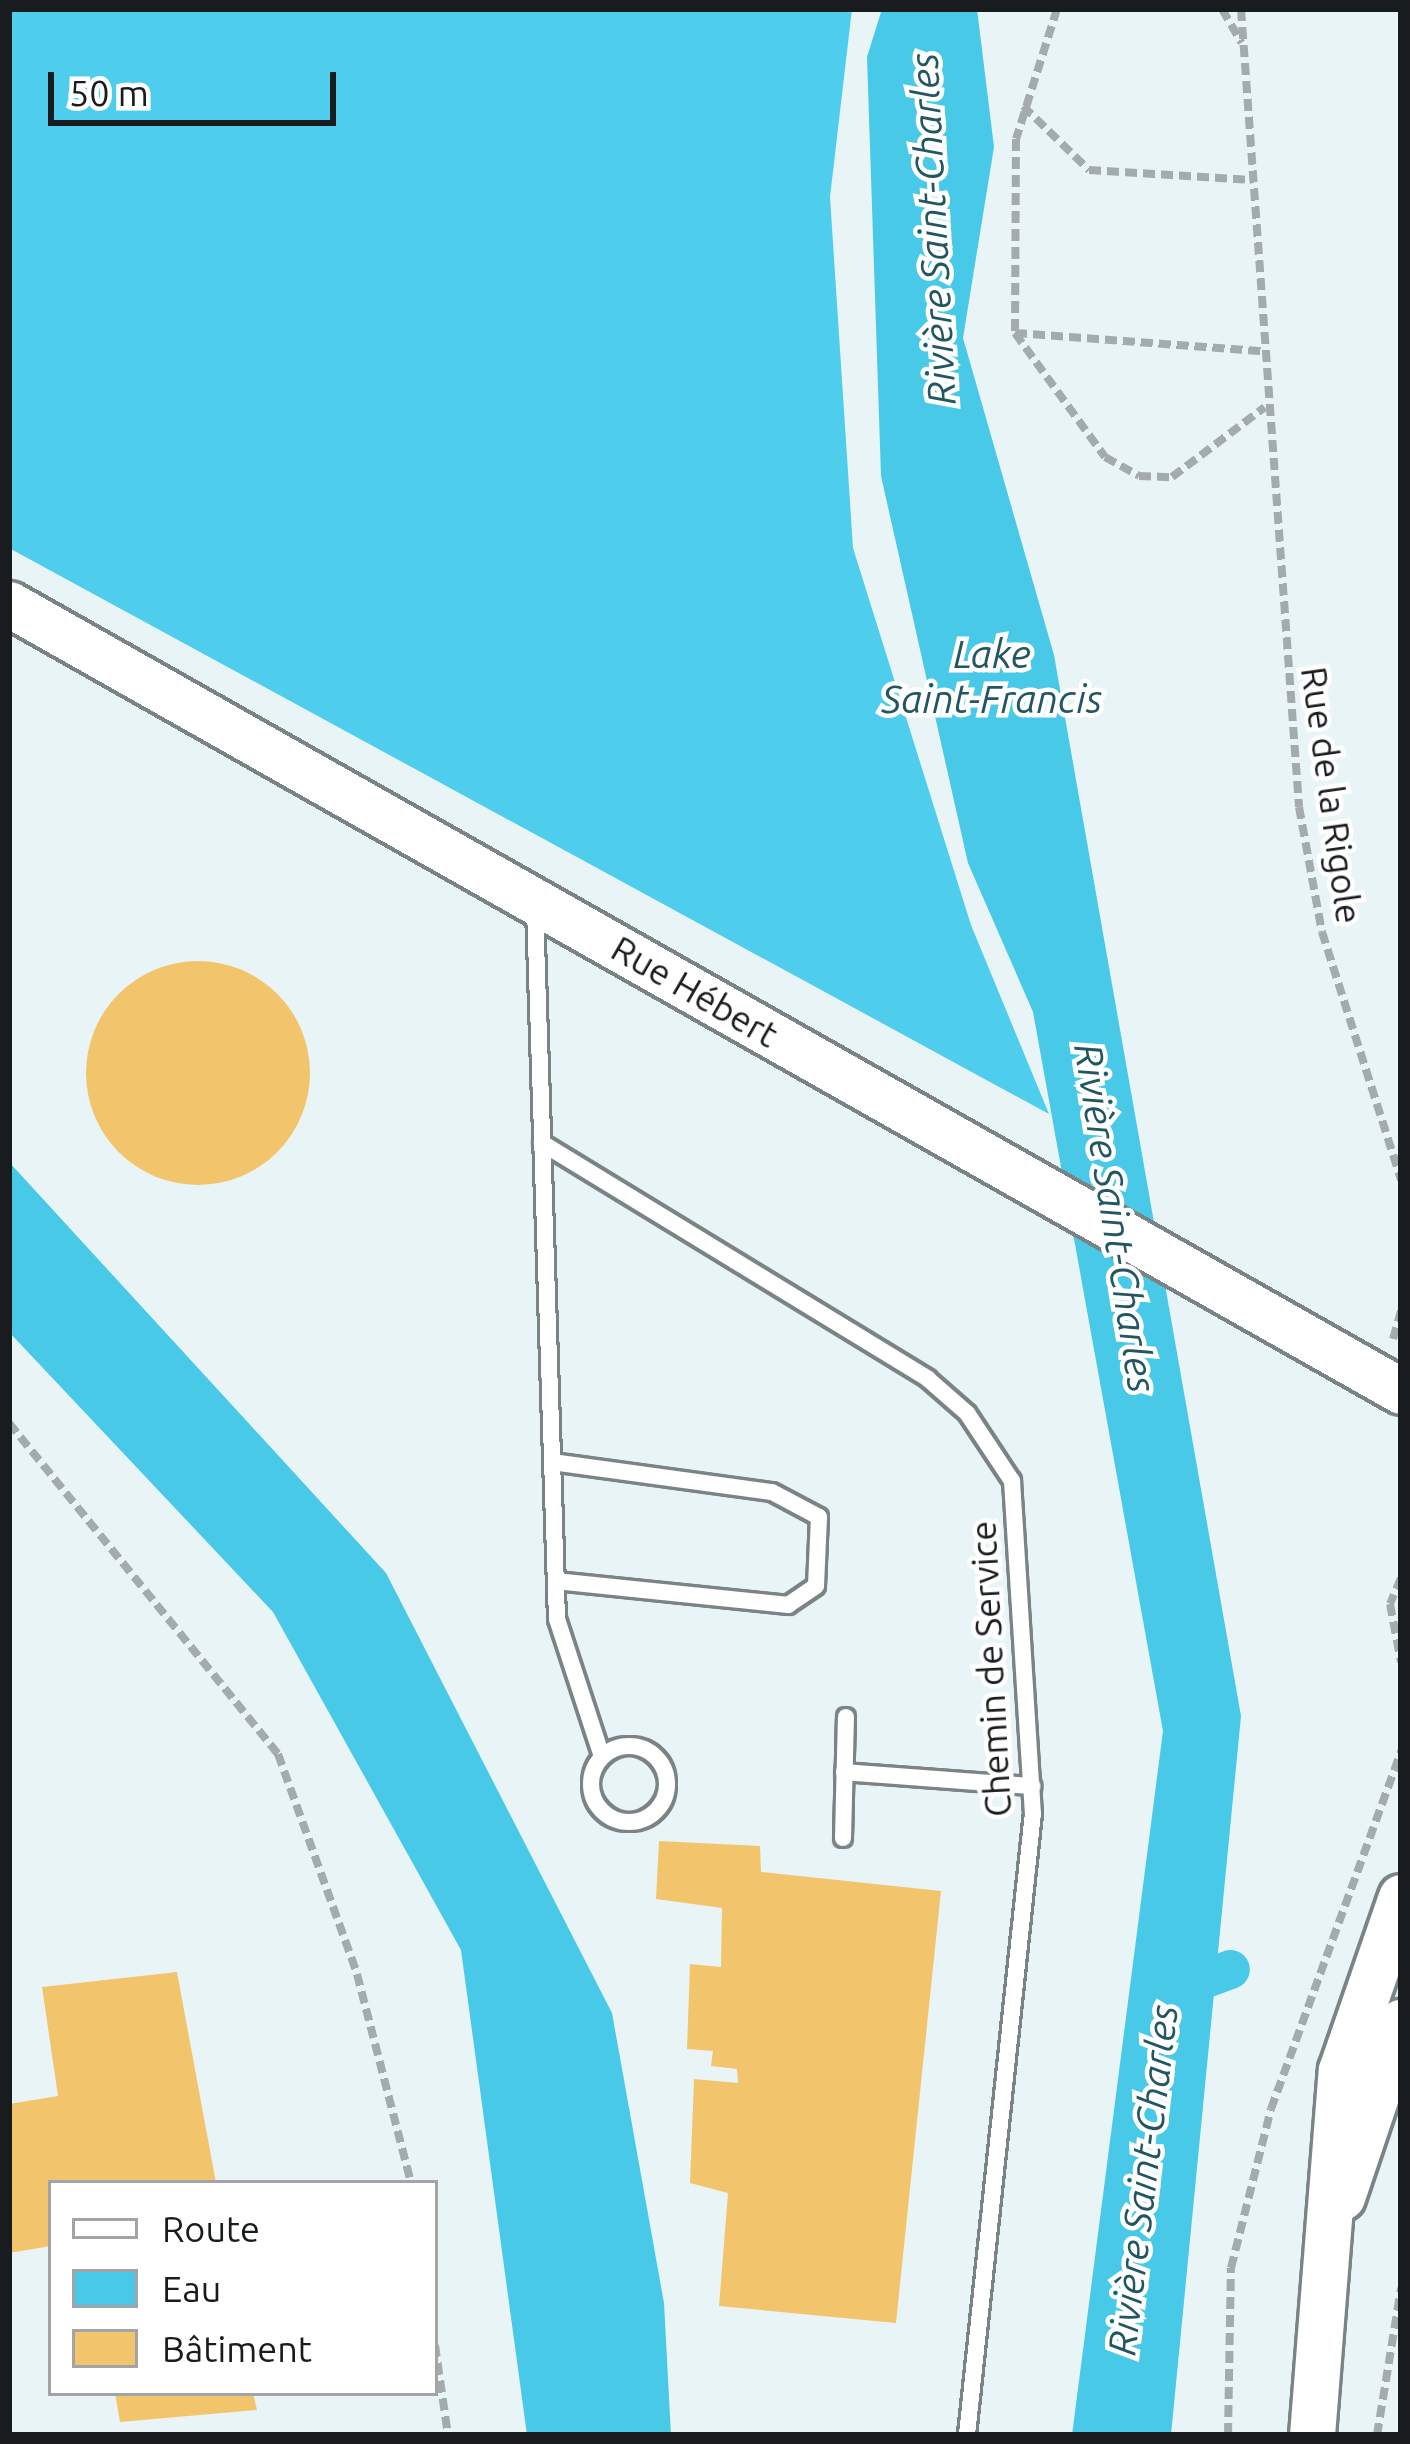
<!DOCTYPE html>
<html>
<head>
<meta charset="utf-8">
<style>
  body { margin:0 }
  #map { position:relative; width:1410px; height:2444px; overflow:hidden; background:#e9f4f7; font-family:Ubuntu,sans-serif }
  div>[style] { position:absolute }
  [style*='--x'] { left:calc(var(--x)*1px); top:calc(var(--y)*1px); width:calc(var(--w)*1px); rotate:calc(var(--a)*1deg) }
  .forest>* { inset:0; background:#4eceec }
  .water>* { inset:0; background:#48c9e7 }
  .canal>* { height:39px; margin:-19.5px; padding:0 19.5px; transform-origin:19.5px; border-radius:19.5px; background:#48c9e7 }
  .building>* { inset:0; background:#f2c56d }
  .round { border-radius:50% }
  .path>* { height:8px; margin-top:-4px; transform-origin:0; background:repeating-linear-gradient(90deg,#a3abad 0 12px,transparent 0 18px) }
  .roads { filter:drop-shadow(3px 0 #7a8487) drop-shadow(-3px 0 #7a8487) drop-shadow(0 3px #7a8487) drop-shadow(0 -3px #7a8487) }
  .lane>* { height:16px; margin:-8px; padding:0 8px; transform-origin:8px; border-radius:8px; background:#fff }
  .lane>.ring { margin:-8px; padding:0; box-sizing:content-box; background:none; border:16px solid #fff; border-radius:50% }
  .secondary>* { height:45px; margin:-22.5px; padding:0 22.5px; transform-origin:22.5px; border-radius:22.5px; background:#fff }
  span { translate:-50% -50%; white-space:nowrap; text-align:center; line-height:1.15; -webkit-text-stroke:9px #fff; paint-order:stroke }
  .street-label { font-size:36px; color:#191c1e }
  .water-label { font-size:39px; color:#225663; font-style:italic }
  .frame { position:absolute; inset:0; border:12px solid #191c1e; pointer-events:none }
  .legend { position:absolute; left:48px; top:2180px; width:390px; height:216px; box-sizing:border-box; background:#fff; border:3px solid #a3a4a5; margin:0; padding:15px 21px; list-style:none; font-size:36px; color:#191c1e }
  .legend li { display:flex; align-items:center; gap:24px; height:60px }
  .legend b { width:60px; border:3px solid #a3a4a5 }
  .scale { position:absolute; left:48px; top:72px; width:288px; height:54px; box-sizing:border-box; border:6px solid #191c1e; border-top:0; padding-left:15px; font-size:36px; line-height:42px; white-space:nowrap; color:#191c1e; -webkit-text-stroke:9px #fff; paint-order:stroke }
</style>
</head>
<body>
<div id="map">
  <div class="forest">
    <i style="clip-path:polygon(9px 9px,852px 9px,830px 197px,853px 548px,971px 925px,1049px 1114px,9px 548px)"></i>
  </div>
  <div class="water">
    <i style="clip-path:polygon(882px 9px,977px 9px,994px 147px,963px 338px,1054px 655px,1241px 1716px,1171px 2435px,1072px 2435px,1163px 1731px,1033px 1012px,968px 863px,881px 476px,867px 57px)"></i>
    <i style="clip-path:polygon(9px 1162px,386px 1573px,612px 2013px,664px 2303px,671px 2435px,527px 2435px,461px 1950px,273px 1612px,9px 1332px)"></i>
  </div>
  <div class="canal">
    <i style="--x:1168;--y:1992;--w:66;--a:-20.4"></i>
  </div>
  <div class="building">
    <i class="round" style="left:86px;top:961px;width:224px;height:224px"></i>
    <i style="clip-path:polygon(659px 1841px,760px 1846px,761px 1872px,941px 1891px,896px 2323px,719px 2306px,728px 2193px,690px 2183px,694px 2079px,738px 2083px,737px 2069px,711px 2066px,713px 2051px,687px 2049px,690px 1964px,721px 1967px,722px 1908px,656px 1899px)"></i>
    <i style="clip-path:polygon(177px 1972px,216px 2183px,51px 2183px,51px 2246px,9px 2253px,9px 2104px,58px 2096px,42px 1987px)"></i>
    <i style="clip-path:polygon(115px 2393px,253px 2393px,257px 2410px,120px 2422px)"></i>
  </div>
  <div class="path">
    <i style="--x:1057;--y:9;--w:136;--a:107.5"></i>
    <i style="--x:1016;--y:139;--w:194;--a:90.3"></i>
    <i style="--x:1015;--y:333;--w:153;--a:54"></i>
    <i style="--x:1105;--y:457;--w:39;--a:29"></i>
    <i style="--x:1139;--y:476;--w:33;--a:2"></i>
    <i style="--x:1172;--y:477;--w:116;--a:-37"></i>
    <i style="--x:1222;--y:9;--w:39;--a:60"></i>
    <i style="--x:1241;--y:9;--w:800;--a:85.84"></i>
    <i style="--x:1299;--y:807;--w:127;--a:79.6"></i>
    <i style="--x:1322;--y:932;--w:260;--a:72.3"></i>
    <i style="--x:1023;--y:106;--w:92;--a:44.1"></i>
    <i style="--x:1089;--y:170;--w:163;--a:3.5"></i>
    <i style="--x:1015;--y:333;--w:248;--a:4.2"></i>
    <i style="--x:1393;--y:1339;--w:29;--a:-74"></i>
    <i style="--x:9;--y:1423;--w:427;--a:50.9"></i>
    <i style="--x:278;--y:1754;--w:234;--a:70.2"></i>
    <i style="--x:357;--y:1974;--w:216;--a:75.5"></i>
    <i style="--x:1401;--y:1578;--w:28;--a:113"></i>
    <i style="--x:1390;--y:1604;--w:59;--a:79.3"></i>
    <i style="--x:435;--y:2345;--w:91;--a:81.8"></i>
    <i style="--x:1228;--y:2435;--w:167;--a:-89"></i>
    <i style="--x:1231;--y:2268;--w:164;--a:-75.9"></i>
    <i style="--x:1271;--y:2109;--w:381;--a:-70"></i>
    <i style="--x:1377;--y:2435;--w:149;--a:-80.7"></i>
  </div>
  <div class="roads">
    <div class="lane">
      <i style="--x:535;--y:908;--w:711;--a:88.23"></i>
      <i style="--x:557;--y:1619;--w:145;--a:71.9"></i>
      <i style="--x:542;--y:1143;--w:452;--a:31.4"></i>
      <i style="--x:928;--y:1379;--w:52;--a:41.1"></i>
      <i style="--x:967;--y:1413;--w:82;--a:56.5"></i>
      <i style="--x:1012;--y:1481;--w:333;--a:86.4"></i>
      <i style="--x:1033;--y:1813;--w:625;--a:96.06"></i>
      <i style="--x:552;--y:1462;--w:222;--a:7.8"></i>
      <i style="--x:772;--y:1492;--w:53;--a:28"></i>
      <i style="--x:819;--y:1517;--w:69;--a:92.5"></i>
      <i style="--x:816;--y:1586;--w:34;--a:146"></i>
      <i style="--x:788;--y:1605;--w:233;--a:-174.1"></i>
      <i class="ring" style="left:591px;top:1746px;width:60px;height:60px"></i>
      <i style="--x:844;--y:1772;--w:189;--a:4.3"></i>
      <i style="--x:843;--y:1838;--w:121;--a:-88.6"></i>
    </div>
    <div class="secondary">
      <i style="--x:9;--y:604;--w:1599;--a:29.48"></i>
      <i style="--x:1342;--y:2197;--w:185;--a:-71.4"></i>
      <i style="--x:1312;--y:2435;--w:366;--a:-85.5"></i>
      <i style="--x:1341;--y:2070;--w:183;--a:-70.9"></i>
    </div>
  </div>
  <div class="street-label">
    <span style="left:1332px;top:795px;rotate:82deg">Rue de la Rigole</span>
    <span style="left:695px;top:991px;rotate:30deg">Rue Hébert</span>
    <span style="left:990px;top:1669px;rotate:-93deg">Chemin de Service</span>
  </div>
  <div class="water-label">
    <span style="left:933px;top:229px;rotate:-93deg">Rivière Saint-Charles</span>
    <span style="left:992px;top:677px">Lake<br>Saint-Francis</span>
    <span style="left:1115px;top:1218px;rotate:81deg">Rivière Saint-Charles</span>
    <span style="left:1143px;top:2180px;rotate:-83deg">Rivière Saint-Charles</span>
  </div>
  <div class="frame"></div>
  <ul class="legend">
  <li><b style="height:15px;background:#fff"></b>Route</li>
  <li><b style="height:33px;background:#48c9e7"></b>Eau</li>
  <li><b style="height:33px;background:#f2c56d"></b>Bâtiment</li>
  </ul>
  <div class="scale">50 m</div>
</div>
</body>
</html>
